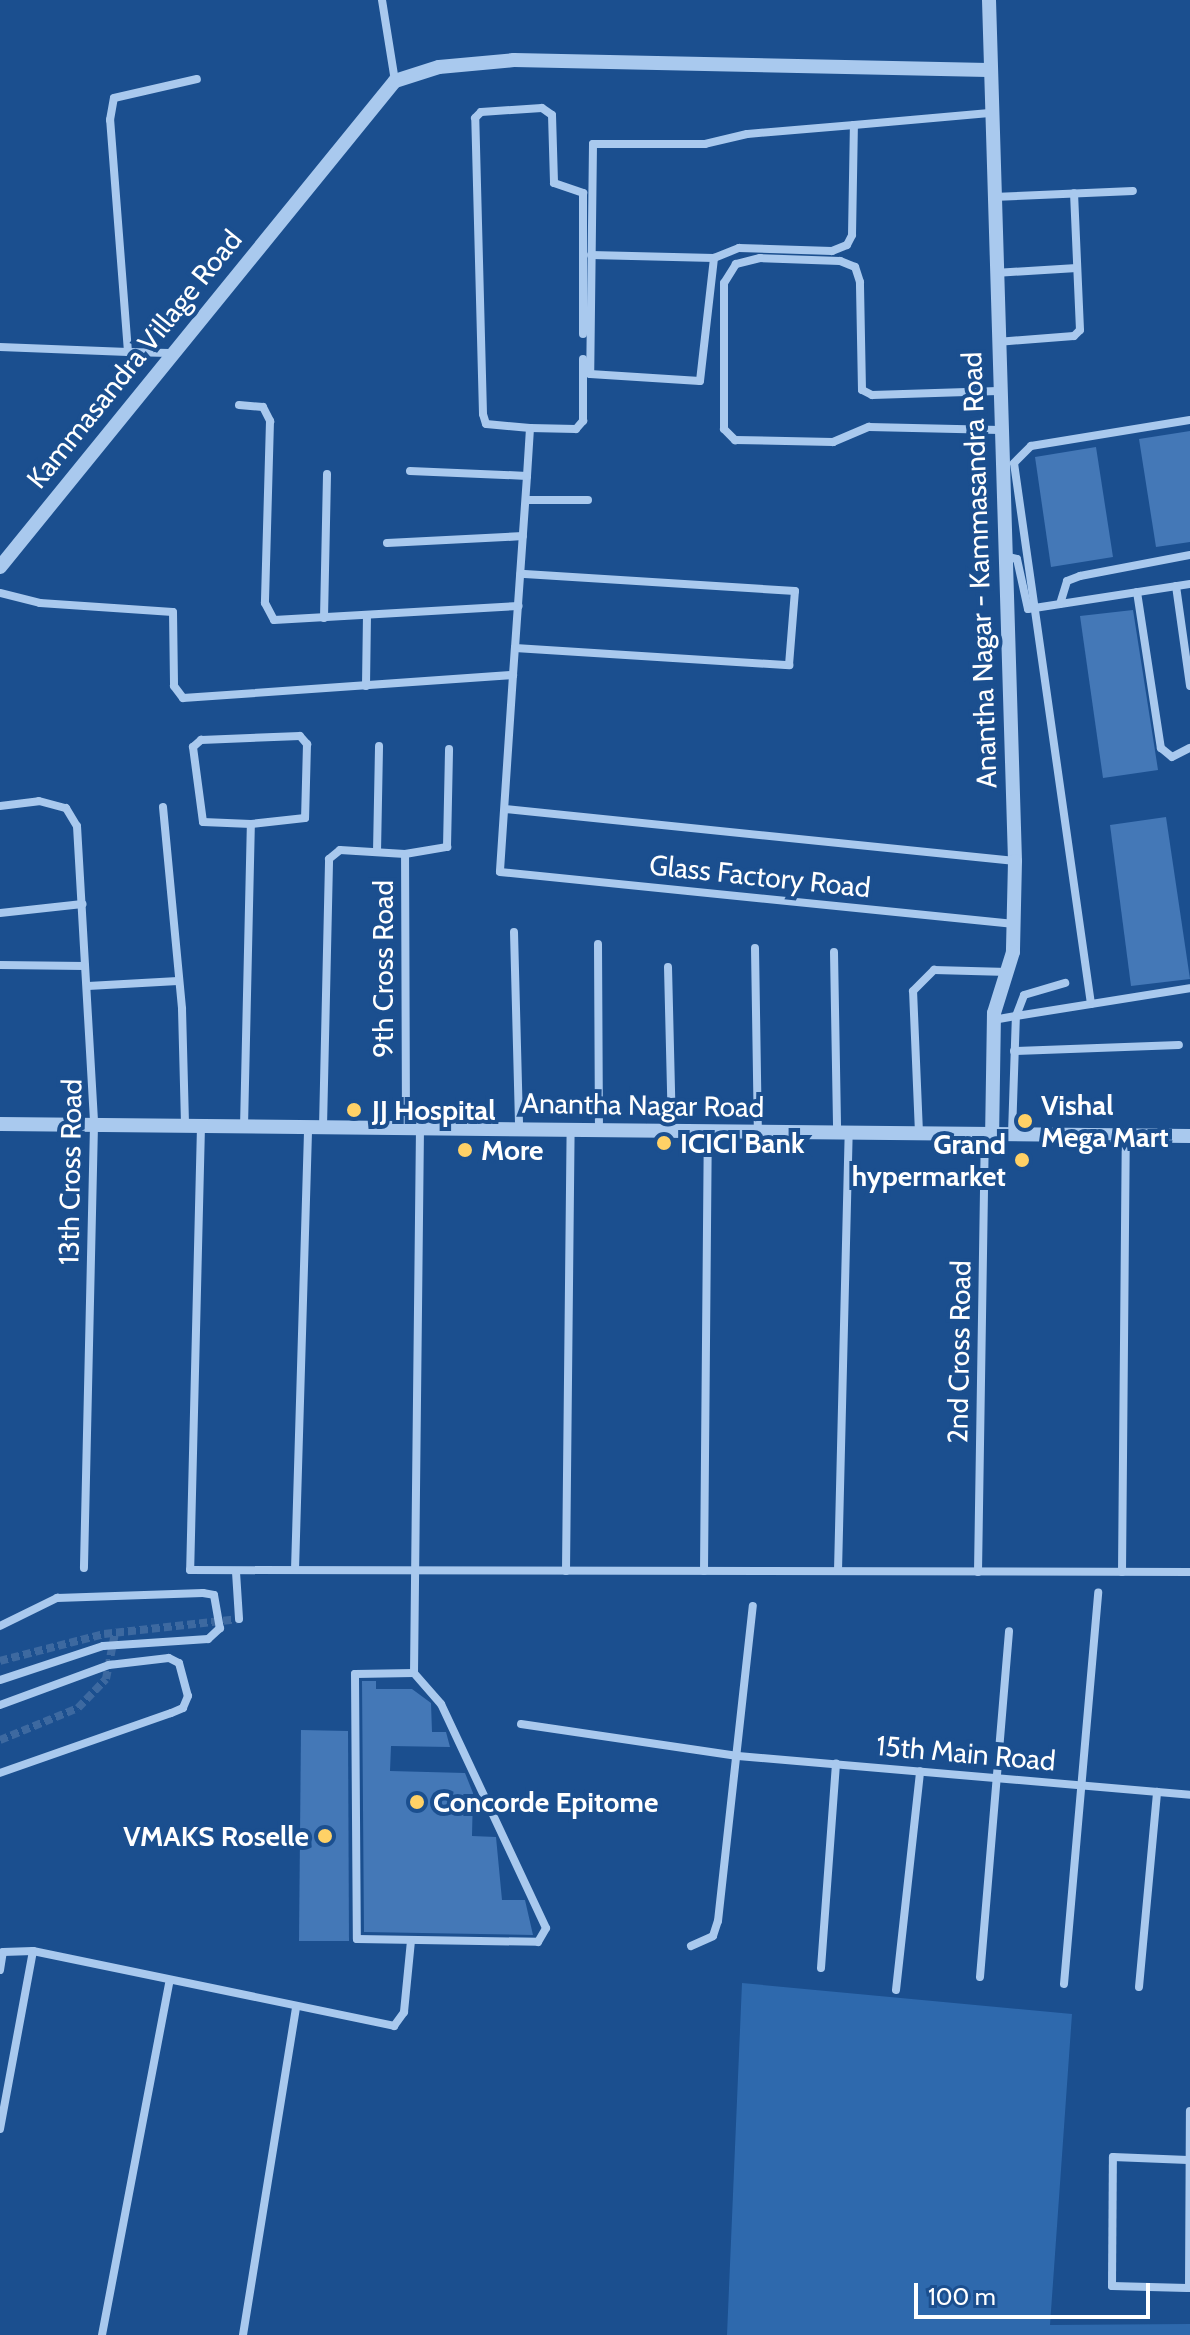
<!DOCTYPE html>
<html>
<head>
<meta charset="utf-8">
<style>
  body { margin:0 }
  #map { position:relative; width:1190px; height:2335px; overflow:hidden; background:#1b4f8f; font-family:Cabin,sans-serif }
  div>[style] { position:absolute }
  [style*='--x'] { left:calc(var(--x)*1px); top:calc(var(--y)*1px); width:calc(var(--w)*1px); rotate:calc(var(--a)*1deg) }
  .green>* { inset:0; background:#2e69ad }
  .building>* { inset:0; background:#4478b7 }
  .minor-tunnel>* { height:8px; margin-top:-4px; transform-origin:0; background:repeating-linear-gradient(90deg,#3d69a0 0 8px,transparent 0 12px) }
  .minor>* { height:8px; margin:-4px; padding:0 4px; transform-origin:4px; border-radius:4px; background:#a9c9ee }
  .tertiary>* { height:14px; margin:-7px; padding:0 7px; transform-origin:7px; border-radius:7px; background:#a9c9ee }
  .dots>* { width:22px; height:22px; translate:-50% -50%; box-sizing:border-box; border:4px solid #1b4f8f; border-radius:50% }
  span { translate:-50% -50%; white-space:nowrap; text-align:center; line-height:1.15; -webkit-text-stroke:8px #1b4f8f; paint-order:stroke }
  .street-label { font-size:28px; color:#fff }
  .poi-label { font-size:28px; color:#fff; font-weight:700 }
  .left { translate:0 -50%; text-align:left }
  .right { translate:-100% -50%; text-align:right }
  .scale { position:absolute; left:914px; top:2283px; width:236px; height:36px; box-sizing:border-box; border:4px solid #fff; border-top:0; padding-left:10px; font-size:24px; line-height:28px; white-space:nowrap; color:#fff; -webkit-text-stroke:6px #1b4f8f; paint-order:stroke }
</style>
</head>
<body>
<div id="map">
  <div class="green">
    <i style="clip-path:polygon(742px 1983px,1072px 2014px,1050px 2325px,1190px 2324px,1190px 2335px,727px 2335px)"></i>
  </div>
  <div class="building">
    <i style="clip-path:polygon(1190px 431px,1190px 542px,1156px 547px,1139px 439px)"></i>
    <i style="clip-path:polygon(1096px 447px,1113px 557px,1051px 567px,1035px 457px)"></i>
    <i style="clip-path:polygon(1133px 610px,1158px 770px,1103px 778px,1080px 616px)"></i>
    <i style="clip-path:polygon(1166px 817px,1190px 979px,1131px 986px,1110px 825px)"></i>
    <i style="clip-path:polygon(362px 1681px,376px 1681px,376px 1689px,412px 1689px,431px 1703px,432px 1732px,446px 1732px,450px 1747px,391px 1746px,390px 1771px,465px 1773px,473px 1793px,472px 1836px,496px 1837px,502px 1900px,525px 1900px,533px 1935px,364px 1932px)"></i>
    <i style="clip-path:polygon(301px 1730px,348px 1731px,349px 1941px,299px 1941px)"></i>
  </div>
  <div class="minor-tunnel">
    <i style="--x:0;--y:1661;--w:107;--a:-14.6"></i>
    <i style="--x:104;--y:1634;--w:136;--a:-6.3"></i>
    <i style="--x:0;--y:1740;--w:84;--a:-22.3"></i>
    <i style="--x:78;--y:1708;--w:40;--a:-46"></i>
    <i style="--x:106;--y:1679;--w:47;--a:-78.9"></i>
  </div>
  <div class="minor">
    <i style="--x:382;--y:0;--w:82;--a:80.9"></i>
    <i style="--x:854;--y:125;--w:107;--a:175.2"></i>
    <i style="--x:747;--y:134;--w:43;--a:166.6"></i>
    <i style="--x:705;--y:144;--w:112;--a:180"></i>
    <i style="--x:593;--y:144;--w:230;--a:90.7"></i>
    <i style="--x:590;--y:374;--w:110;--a:3.6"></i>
    <i style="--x:700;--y:381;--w:124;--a:-83.5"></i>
    <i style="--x:714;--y:258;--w:27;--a:-22"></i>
    <i style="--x:739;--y:248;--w:93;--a:1.8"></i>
    <i style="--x:832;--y:251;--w:16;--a:-22"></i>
    <i style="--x:847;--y:245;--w:11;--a:-63"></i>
    <i style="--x:852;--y:235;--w:110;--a:-89"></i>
    <i style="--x:854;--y:125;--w:136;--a:-5.1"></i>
    <i style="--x:993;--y:197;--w:140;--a:-2.5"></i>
    <i style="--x:591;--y:255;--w:123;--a:1.4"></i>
    <i style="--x:995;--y:273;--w:82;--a:-3.5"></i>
    <i style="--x:997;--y:342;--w:77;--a:-4.5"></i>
    <i style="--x:1074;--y:336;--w:8;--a:-45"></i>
    <i style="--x:1080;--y:330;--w:137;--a:-92.5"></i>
    <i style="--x:0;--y:347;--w:128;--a:2.2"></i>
    <i style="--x:128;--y:352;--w:233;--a:-94.4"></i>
    <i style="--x:110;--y:120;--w:22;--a:-80"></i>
    <i style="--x:114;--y:98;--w:85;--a:-12.9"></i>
    <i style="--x:128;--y:352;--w:41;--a:1.4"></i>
    <i style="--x:998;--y:391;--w:126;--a:178.2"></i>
    <i style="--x:872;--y:395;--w:11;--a:-153"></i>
    <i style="--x:862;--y:390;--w:108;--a:-91.1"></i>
    <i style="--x:860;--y:282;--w:16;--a:-108"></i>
    <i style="--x:855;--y:267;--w:16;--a:-158"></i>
    <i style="--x:840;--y:261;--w:80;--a:-177.9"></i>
    <i style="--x:760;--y:258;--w:25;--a:166"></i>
    <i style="--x:736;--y:264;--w:22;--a:122"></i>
    <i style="--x:724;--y:283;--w:146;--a:90"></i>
    <i style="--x:724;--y:429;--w:16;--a:45"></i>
    <i style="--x:735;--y:440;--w:98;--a:1.2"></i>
    <i style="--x:833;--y:442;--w:39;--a:-23"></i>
    <i style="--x:869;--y:427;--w:131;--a:1.3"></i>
    <i style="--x:239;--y:405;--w:24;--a:5"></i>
    <i style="--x:263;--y:407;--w:16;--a:63"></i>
    <i style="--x:270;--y:421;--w:182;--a:91.6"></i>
    <i style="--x:265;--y:603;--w:19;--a:62"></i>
    <i style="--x:274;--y:620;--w:245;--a:-3.3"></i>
    <i style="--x:530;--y:428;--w:46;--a:1.2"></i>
    <i style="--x:576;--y:429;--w:11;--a:-49"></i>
    <i style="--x:583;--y:421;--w:62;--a:-90"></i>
    <i style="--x:410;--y:471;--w:117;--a:2.4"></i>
    <i style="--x:527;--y:476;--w:172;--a:94"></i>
    <i style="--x:527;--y:476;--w:48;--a:-86.4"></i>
    <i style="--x:530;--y:428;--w:44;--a:-174.8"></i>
    <i style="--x:486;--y:424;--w:10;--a:-107"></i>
    <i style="--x:483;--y:414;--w:296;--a:-91.5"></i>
    <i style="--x:475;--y:118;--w:8;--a:-45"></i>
    <i style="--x:481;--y:112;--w:61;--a:-3.8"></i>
    <i style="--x:542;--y:108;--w:12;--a:35"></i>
    <i style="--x:552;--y:115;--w:68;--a:88.3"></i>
    <i style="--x:554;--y:183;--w:31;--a:19"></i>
    <i style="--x:583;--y:193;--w:141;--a:90"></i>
    <i style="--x:526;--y:500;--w:62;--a:0"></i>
    <i style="--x:387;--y:543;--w:136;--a:-2.9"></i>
    <i style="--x:1004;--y:556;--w:13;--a:13"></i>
    <i style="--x:1017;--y:559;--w:51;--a:77.6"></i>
    <i style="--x:1028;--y:609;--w:164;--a:-8.8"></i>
    <i style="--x:1176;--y:586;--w:101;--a:82"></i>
    <i style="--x:1137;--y:592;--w:158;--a:81.3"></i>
    <i style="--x:1161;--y:748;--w:14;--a:39"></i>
    <i style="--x:1172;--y:757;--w:20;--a:-27"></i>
    <i style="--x:0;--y:593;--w:41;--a:14"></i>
    <i style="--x:40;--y:603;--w:133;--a:3.9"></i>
    <i style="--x:173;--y:612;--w:74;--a:89.2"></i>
    <i style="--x:174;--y:686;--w:15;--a:53"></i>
    <i style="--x:183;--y:698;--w:331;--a:-4"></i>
    <i style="--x:513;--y:675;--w:27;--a:-86"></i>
    <i style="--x:515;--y:648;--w:275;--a:3.6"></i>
    <i style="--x:789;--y:665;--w:74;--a:-85.4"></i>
    <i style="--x:795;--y:591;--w:275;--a:-176.4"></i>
    <i style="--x:1060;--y:604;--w:24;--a:-73"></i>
    <i style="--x:1067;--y:581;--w:14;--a:-21"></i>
    <i style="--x:1080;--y:576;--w:112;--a:-10.8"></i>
    <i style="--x:324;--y:618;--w:144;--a:-88.8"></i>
    <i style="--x:513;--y:675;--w:197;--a:93.8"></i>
    <i style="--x:500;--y:872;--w:517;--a:5.78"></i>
    <i style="--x:366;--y:686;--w:70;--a:-89.2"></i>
    <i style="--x:0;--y:806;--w:39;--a:-7"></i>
    <i style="--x:39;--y:801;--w:28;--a:15"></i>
    <i style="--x:66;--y:808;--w:21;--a:59"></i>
    <i style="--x:77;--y:826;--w:299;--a:86.7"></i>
    <i style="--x:94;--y:1125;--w:443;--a:91.3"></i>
    <i style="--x:163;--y:807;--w:203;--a:84.6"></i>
    <i style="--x:182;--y:1009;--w:117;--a:88.5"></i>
    <i style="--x:505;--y:809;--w:513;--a:5.82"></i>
    <i style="--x:377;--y:852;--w:106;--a:-88.9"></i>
    <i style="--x:0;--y:913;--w:83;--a:-6.2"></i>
    <i style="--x:514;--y:932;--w:197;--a:88.5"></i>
    <i style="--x:598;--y:944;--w:186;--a:89.7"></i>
    <i style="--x:755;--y:948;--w:184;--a:89.1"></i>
    <i style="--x:834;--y:952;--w:180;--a:89"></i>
    <i style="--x:0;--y:965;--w:85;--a:0.7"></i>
    <i style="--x:668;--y:967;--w:164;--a:88.6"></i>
    <i style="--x:88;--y:986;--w:90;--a:-3.2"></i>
    <i style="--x:1091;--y:1004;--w:546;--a:-98.1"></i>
    <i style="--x:1014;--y:463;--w:24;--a:-45"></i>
    <i style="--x:1031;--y:446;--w:161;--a:-9.3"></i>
    <i style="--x:993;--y:1020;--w:23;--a:-10"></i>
    <i style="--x:1016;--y:1016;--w:22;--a:-69"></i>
    <i style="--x:1024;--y:995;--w:43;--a:-16.3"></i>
    <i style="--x:1014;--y:1051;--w:165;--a:-2.1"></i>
    <i style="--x:201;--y:1126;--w:444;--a:91.4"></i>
    <i style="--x:190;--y:1570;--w:1000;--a:0.11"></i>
    <i style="--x:244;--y:1127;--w:303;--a:-88.7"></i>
    <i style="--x:251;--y:824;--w:48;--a:-177.6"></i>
    <i style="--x:203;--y:822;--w:76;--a:-97.6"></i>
    <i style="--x:193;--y:747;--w:11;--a:-41"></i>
    <i style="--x:201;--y:740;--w:99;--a:-2.3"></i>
    <i style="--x:300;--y:736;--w:11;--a:49"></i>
    <i style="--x:307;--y:744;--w:74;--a:91.5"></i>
    <i style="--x:305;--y:818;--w:54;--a:173.7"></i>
    <i style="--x:323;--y:1127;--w:268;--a:-88.7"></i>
    <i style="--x:329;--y:859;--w:14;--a:-39"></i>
    <i style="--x:340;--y:850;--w:65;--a:3.5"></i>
    <i style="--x:406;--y:1128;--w:274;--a:-90.2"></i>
    <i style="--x:405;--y:854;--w:43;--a:-9.5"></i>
    <i style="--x:447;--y:847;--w:98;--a:-88.8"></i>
    <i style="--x:919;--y:1133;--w:142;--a:-92.4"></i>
    <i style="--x:913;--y:991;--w:30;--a:-45"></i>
    <i style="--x:934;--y:970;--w:74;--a:1.5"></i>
    <i style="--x:1012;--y:1134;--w:118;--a:-88.1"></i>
    <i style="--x:1016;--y:1016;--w:176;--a:-9.1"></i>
    <i style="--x:295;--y:1570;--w:443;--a:-88.3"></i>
    <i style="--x:566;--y:1571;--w:441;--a:-89.4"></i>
    <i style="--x:704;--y:1571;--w:440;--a:-89.5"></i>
    <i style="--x:838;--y:1571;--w:438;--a:-88.6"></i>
    <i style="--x:236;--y:1572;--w:47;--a:86.3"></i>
    <i style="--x:978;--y:1572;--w:438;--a:-89.1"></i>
    <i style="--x:1122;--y:1572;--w:437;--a:-89.5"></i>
    <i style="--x:0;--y:1626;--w:64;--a:-26.2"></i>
    <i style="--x:57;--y:1598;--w:146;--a:-2"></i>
    <i style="--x:203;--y:1593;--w:11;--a:10"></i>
    <i style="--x:214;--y:1595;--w:34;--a:80"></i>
    <i style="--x:220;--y:1628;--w:16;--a:137"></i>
    <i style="--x:208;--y:1639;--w:105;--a:176.2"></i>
    <i style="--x:103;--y:1646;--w:108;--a:161.7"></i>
    <i style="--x:414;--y:1673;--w:59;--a:179"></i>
    <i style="--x:355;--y:1674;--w:265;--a:89.6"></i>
    <i style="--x:357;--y:1939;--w:181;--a:0.9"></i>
    <i style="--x:538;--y:1942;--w:16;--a:-60"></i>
    <i style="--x:546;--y:1928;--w:247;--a:-115.1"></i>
    <i style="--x:441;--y:1704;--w:41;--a:-131.1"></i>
    <i style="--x:414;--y:1673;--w:544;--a:-89.37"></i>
    <i style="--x:0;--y:1705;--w:116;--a:-20.2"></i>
    <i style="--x:109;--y:1665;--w:60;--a:-6.7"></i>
    <i style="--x:169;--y:1658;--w:11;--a:27"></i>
    <i style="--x:179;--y:1663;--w:34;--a:75"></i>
    <i style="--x:188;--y:1696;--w:13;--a:113"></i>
    <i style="--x:183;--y:1708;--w:13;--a:157"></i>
    <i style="--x:171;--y:1713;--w:181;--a:160.7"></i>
    <i style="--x:521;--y:1724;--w:219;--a:8.4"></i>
    <i style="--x:738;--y:1756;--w:454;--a:4.9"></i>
    <i style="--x:691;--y:1946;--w:24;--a:-24"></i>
    <i style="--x:713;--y:1936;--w:16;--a:-72"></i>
    <i style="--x:718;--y:1921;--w:317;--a:-83.7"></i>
    <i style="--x:821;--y:1968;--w:205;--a:-85.8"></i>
    <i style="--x:0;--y:1970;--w:18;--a:-81"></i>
    <i style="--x:3;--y:1952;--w:30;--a:-2"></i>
    <i style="--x:33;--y:1951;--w:369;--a:11.7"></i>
    <i style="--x:394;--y:2026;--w:17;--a:-54"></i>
    <i style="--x:404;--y:2012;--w:71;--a:-84.4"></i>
    <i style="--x:980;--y:1977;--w:347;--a:-85.2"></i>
    <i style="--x:1064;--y:1984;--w:393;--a:-85"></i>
    <i style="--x:1139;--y:1987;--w:196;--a:-84.7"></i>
    <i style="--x:896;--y:1990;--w:220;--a:-83.7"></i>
    <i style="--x:0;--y:2129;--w:181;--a:-79.5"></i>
    <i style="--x:1187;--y:2288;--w:75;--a:-178.5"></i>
    <i style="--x:1112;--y:2286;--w:129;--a:-89.6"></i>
    <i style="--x:1113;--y:2157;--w:75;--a:2.3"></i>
    <i style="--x:1189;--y:2288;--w:177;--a:-89.7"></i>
    <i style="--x:102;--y:2335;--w:361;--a:-79.2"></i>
    <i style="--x:243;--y:2335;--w:333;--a:-80.8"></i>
  </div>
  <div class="tertiary">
    <i style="--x:989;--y:0;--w:861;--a:88.27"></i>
    <i style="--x:1015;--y:861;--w:91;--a:91.3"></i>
    <i style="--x:1013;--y:952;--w:64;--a:107.3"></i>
    <i style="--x:994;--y:1013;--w:121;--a:90.9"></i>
    <i style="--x:0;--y:567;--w:626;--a:-50.9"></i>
    <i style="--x:395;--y:81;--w:46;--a:-17.7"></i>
    <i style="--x:439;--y:67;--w:75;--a:-5.3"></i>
    <i style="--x:514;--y:60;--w:474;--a:1.2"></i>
    <i style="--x:0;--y:1124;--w:1190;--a:0.58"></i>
  </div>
  <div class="dots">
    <i style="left:354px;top:1110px;background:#ffd166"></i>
    <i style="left:1025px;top:1121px;background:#ffd166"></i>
    <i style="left:664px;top:1143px;background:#ffd166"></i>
    <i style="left:465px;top:1150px;background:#ffd166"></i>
    <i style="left:1022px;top:1160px;background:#ffd166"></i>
    <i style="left:417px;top:1802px;background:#ffd166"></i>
    <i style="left:325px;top:1836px;background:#ffd166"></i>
  </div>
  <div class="street-label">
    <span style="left:134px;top:359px;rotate:-51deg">Kammasandra Village Road</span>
    <span style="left:979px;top:570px;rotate:-92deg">Anantha Nagar - Kammasandra Road</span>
    <span style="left:760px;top:876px;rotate:6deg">Glass Factory Road</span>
    <span style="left:383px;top:969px;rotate:-90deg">9th Cross Road</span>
    <span style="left:643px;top:1105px;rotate:1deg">Anantha Nagar Road</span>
    <span style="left:70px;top:1172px;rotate:-89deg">13th Cross Road</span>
    <span style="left:959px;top:1352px;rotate:-89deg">2nd Cross Road</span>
    <span style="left:966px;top:1753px;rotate:5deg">15th Main Road</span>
  </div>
  <div class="poi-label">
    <span class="left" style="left:1041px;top:1121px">Vishal<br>Mega Mart</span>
    <span class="left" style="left:372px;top:1110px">JJ Hospital</span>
    <span class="left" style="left:680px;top:1143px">ICICI Bank</span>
    <span class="right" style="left:1006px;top:1160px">Grand<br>hypermarket</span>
    <span class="left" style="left:481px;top:1150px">More</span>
    <span class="left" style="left:433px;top:1802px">Concorde Epitome</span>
    <span class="right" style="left:309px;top:1836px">VMAKS Roselle</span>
  </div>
  <div class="scale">100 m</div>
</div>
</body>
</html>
